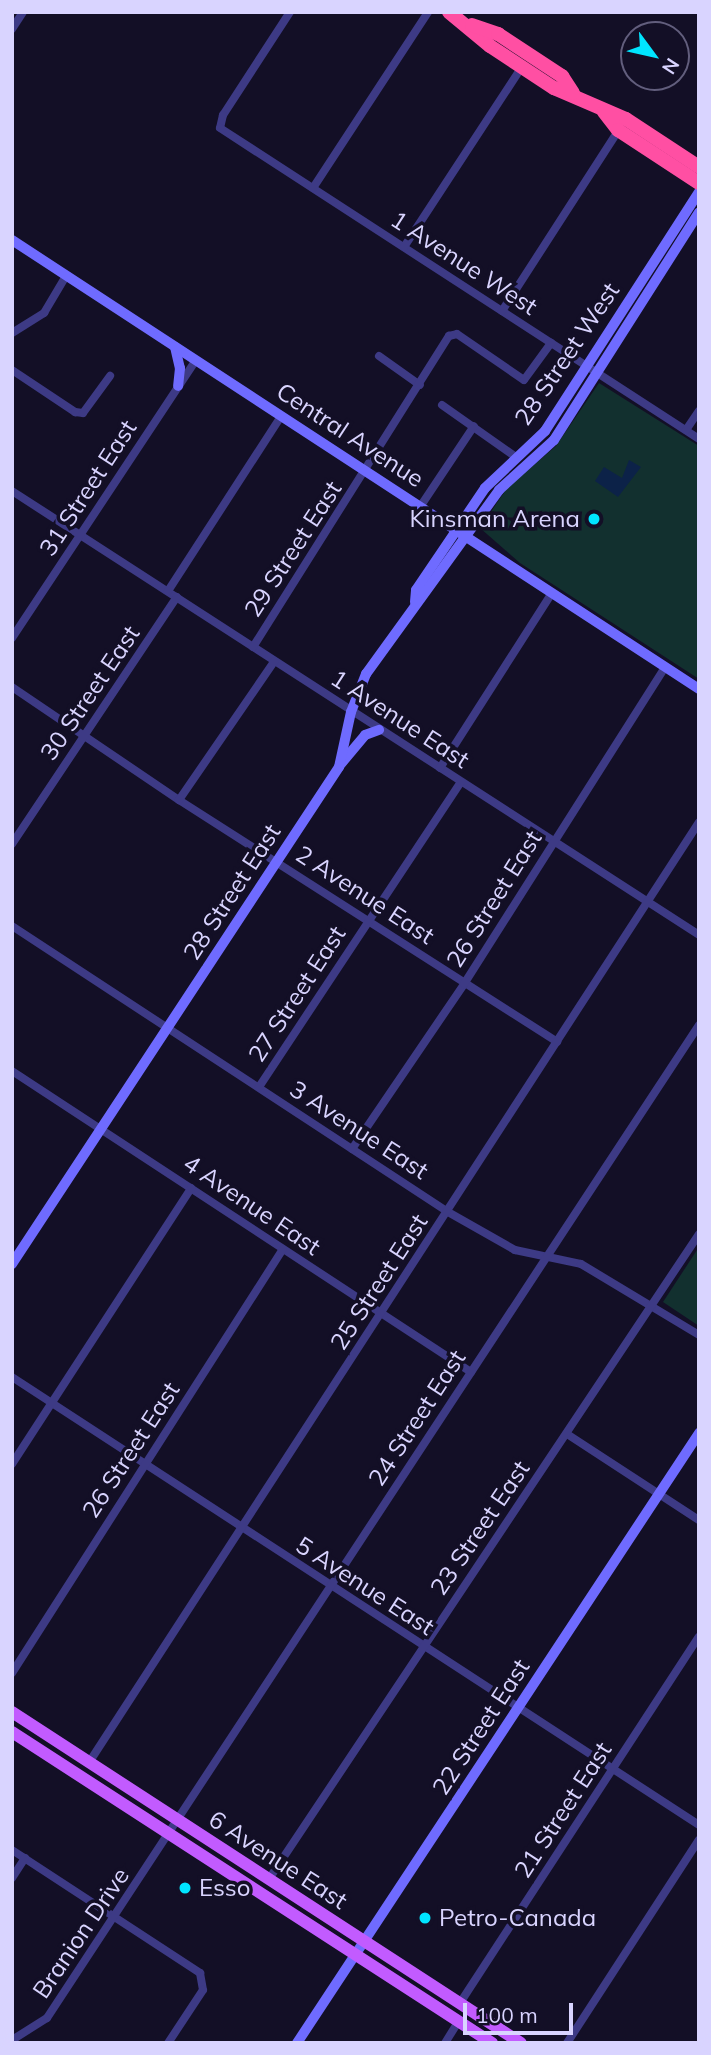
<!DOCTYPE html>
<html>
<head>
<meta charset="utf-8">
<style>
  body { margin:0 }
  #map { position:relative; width:711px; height:2055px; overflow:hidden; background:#130f26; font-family:Mulish,sans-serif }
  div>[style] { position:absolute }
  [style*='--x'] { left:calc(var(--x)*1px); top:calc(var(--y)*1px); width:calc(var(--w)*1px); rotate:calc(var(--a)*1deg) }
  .green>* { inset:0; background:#12302f }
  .water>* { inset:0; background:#0c2248 }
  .street>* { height:8px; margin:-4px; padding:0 4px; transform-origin:4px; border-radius:4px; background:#3d3a85 }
  .secondary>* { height:10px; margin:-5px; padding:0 5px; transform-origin:5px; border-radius:5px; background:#6f6bff }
  .primary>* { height:12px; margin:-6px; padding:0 6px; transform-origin:6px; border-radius:6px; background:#c25bff }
  .highway>* { height:14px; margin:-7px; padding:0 7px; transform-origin:7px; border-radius:7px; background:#ff4fa3 }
  .dots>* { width:19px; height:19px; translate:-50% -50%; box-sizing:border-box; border:4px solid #130f26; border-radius:50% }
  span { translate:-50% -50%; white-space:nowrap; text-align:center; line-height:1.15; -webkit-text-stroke:7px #130f26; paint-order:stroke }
  .street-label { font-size:24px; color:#d9d4ff }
  .poi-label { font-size:24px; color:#d9d4ff }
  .right { translate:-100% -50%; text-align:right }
  .left { translate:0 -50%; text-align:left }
  .frame { position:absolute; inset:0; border:14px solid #d9d4ff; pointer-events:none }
  .north { position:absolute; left:620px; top:21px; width:70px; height:70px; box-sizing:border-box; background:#130f26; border:2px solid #625e7d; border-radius:50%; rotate:123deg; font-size:19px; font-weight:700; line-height:28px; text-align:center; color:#d9d4ff }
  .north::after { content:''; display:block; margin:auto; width:24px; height:32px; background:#00e5ff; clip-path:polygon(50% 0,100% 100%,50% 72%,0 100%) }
  .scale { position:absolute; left:463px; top:2003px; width:110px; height:32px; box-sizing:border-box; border:4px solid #d9d4ff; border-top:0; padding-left:9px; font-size:21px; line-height:24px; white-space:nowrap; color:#d9d4ff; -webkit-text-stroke:5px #130f26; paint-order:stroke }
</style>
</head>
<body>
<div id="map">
  <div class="green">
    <i style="clip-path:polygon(599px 383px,699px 446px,699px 679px,520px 563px,480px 528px,507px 488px,556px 446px)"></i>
    <i style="clip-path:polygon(699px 1247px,699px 1326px,663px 1302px)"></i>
  </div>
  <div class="water">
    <i style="clip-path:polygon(629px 460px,641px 467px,618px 497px,595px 481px,604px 467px,622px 478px)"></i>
  </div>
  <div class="street">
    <i style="--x:290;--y:12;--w:123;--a:123"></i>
    <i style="--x:223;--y:115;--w:13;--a:103"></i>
    <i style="--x:220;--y:128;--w:571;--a:32.99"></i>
    <i style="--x:12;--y:29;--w:20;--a:-57"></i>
    <i style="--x:313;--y:188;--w:210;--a:-56.8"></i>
    <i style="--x:404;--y:247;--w:217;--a:-56.8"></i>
    <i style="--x:502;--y:311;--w:218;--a:-57.2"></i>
    <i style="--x:12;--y:333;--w:38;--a:-32"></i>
    <i style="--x:44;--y:313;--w:43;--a:-59.3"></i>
    <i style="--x:379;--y:356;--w:50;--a:35.3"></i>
    <i style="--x:12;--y:370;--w:76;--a:33.7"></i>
    <i style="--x:75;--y:412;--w:8;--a:7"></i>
    <i style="--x:83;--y:413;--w:46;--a:-53.9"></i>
    <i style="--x:442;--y:405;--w:90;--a:35.1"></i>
    <i style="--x:686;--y:430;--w:23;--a:-56"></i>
    <i style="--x:12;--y:491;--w:818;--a:32.87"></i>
    <i style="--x:420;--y:507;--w:97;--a:-56.3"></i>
    <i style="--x:168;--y:591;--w:208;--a:-57.1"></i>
    <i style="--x:12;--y:638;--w:333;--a:-56.5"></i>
    <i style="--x:253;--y:647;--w:368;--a:-57.8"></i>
    <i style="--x:449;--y:336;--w:8;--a:-14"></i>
    <i style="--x:457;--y:334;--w:81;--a:34.5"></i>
    <i style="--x:524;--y:380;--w:46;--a:-53.9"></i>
    <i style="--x:12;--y:687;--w:202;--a:34.1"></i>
    <i style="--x:179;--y:800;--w:449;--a:32.6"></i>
    <i style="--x:440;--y:768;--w:208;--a:-57.4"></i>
    <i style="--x:179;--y:800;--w:168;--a:-55.5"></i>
    <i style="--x:12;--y:844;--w:297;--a:-56.3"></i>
    <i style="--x:12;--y:926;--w:521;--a:33.26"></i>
    <i style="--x:448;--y:1212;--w:77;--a:29.6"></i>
    <i style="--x:515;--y:1250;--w:67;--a:12"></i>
    <i style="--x:581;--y:1264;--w:138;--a:31"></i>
    <i style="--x:12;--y:1071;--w:549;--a:33.26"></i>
    <i style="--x:259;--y:1087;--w:366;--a:-56.5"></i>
    <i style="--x:352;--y:1149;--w:199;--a:-55.8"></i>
    <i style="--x:464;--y:984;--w:375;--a:-57.6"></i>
    <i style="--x:12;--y:1377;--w:820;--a:33.11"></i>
    <i style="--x:567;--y:1434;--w:158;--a:33.1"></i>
    <i style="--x:12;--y:1464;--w:329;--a:-57"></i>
    <i style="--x:12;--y:1673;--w:503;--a:-57.42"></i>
    <i style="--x:90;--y:1761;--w:1119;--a:-57.03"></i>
    <i style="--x:12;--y:1850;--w:225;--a:33.2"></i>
    <i style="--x:200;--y:1973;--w:17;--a:80"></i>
    <i style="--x:203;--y:1990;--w:64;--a:123.4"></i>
    <i style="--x:12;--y:1878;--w:24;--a:-57"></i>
    <i style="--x:269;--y:1879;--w:775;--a:-56.31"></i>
    <i style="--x:460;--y:2003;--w:437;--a:-56.9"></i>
    <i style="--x:12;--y:2040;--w:41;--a:-32.2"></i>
    <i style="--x:47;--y:2018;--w:1188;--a:-56.71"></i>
    <i style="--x:445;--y:2043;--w:26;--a:-58"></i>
    <i style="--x:567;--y:2043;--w:242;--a:-57"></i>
  </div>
  <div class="secondary">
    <i style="--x:12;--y:240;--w:821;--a:33.17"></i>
    <i style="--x:175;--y:347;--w:22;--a:77"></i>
    <i style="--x:180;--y:368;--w:18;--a:96"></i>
    <i style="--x:415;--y:602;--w:12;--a:-85"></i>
    <i style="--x:416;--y:590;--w:123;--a:-55.9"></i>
    <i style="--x:485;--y:488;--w:83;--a:-43.5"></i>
    <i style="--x:545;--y:431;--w:284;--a:-57.2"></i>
    <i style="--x:340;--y:765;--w:39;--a:-50"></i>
    <i style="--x:365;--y:735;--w:15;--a:-20"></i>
    <i style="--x:12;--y:1264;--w:595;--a:-56.66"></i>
    <i style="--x:339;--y:767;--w:56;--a:-77.7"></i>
    <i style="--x:351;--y:712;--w:41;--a:-68.5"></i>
    <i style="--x:366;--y:674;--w:227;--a:-54.1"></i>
    <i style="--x:499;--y:490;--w:74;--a:-42.3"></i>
    <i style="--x:554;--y:440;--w:270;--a:-57.5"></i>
    <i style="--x:297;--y:2043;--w:731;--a:-56.61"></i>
  </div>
  <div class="primary">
    <i style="--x:12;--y:1712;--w:607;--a:33.04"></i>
    <i style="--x:12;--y:1732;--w:572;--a:32.94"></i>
  </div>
  <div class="highway">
    <i style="--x:449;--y:12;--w:53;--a:39.7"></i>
    <i style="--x:490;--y:46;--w:77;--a:33.3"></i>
    <i style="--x:554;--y:88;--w:78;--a:23.3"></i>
    <i style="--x:626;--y:119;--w:87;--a:33.3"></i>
    <i style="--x:472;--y:25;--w:28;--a:19"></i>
    <i style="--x:498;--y:34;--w:77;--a:33.3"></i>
    <i style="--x:562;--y:76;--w:20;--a:57"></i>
    <i style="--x:604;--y:112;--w:23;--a:52"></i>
    <i style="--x:618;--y:130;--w:97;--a:33.2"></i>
  </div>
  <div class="dots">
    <i style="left:594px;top:519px;background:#00e5ff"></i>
    <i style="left:185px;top:1888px;background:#00e5ff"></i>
    <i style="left:425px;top:1918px;background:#00e5ff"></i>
  </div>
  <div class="street-label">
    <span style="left:464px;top:263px;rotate:33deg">1 Avenue West</span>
    <span style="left:567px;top:354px;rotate:-56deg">28 Street West</span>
    <span style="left:350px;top:435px;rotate:33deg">Central Avenue</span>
    <span style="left:88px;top:488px;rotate:-57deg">31 Street East</span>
    <span style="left:293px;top:549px;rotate:-57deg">29 Street East</span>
    <span style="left:90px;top:693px;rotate:-56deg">30 Street East</span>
    <span style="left:400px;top:719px;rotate:33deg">1 Avenue East</span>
    <span style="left:232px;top:892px;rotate:-57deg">28 Street East</span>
    <span style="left:365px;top:895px;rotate:33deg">2 Avenue East</span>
    <span style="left:494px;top:899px;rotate:-58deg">26 Street East</span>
    <span style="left:297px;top:994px;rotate:-57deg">27 Street East</span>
    <span style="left:359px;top:1130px;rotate:33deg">3 Avenue East</span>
    <span style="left:252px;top:1205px;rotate:34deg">4 Avenue East</span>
    <span style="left:379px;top:1282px;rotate:-57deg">25 Street East</span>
    <span style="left:417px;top:1418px;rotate:-57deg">24 Street East</span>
    <span style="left:131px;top:1450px;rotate:-57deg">26 Street East</span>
    <span style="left:480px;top:1528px;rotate:-56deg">23 Street East</span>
    <span style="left:365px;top:1586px;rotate:33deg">5 Avenue East</span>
    <span style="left:481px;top:1727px;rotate:-57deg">22 Street East</span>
    <span style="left:563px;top:1810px;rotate:-57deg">21 Street East</span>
    <span style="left:278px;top:1860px;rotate:33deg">6 Avenue East</span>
    <span style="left:81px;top:1933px;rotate:-56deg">Branion Drive</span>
  </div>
  <div class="poi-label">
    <span class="right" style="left:580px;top:519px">Kinsman Arena</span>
    <span class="left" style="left:199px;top:1888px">Esso</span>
    <span class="left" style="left:439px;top:1918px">Petro-Canada</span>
  </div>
  <div class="frame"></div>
  <div class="north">N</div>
  <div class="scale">100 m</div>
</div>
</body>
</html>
